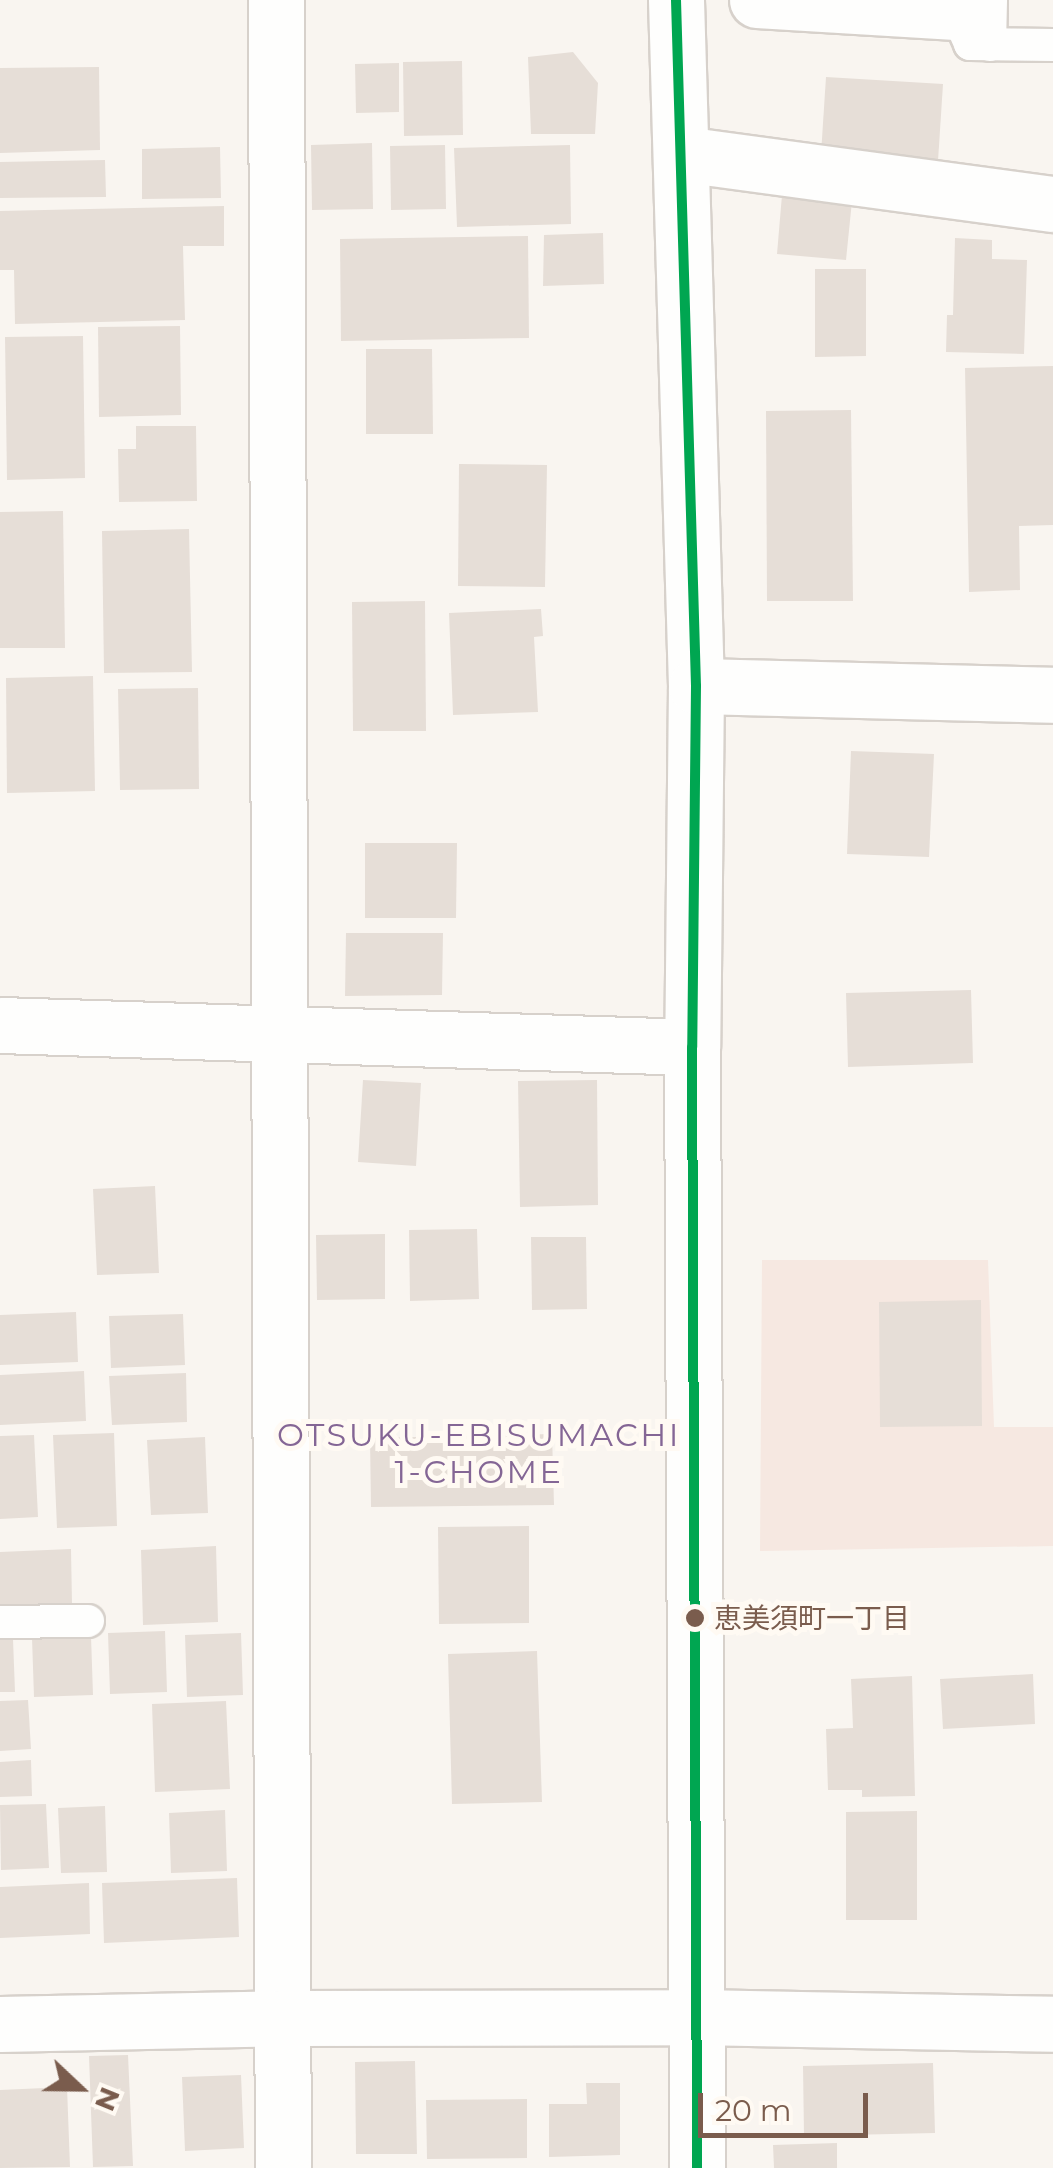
<!DOCTYPE html>
<html>
<head>
<meta charset="utf-8">
<style>
  body { margin:0 }
  #map { position:relative; width:1053px; height:2168px; overflow:hidden; background:#f9f5f0; font-family:Montserrat,"Noto Sans JP",sans-serif }
  div>[style] { position:absolute }
  [style*='--x'] { left:calc(var(--x)*1px); top:calc(var(--y)*1px); width:calc(var(--w)*1px); rotate:calc(var(--a)*1deg) }
  .commercial>* { inset:0; background:#f6e8e1 }
  .building>* { inset:0; background:#e6ded7 }
  .roads { filter:drop-shadow(2px 0 #d7d1cb) drop-shadow(-2px 0 #d7d1cb) drop-shadow(0 2px #d7d1cb) drop-shadow(0 -2px #d7d1cb) }
  .lane>* { height:32px; margin:-16px; padding:0 16px; transform-origin:16px; border-radius:16px; background:#fefefd }
  .street>* { height:55px; margin:-27.5px; padding:0 27.5px; transform-origin:27.5px; border-radius:27.5px; background:#fefefd }
  .secondary>* { height:55px; margin:-27.5px; padding:0 27.5px; transform-origin:27.5px; border-radius:27.5px; background:#fefefd }
  .bus-1>* { height:10px; margin:-5px; padding:0 5px; transform-origin:5px; border-radius:5px; background:#00a651 }
  .dots>* { width:28px; height:28px; translate:-50% -50%; box-sizing:border-box; border:5px solid #fffaf3; border-radius:50% }
  span { translate:-50% -50%; white-space:nowrap; text-align:center; line-height:1.15; -webkit-text-stroke:10px #fffaf3; paint-order:stroke }
  .bus-label { font-size:28px; color:#7a5c4d }
  .left { translate:0 -50%; text-align:left }
  .neighbourhood-label { font-size:32px; color:#846695; letter-spacing:2.5px }
  .north { position:absolute; left:30px; top:2038px; width:100px; height:100px; -webkit-text-stroke:8px #fffaf3; paint-order:stroke; rotate:112deg; font-size:28px; font-weight:700; line-height:40px; text-align:center; color:#7a5c4d }
  .north::after { content:''; display:block; margin:auto; width:35px; height:45px; background:#7a5c4d; clip-path:polygon(50% 0,100% 100%,50% 72%,0 100%) }
  .scale { position:absolute; left:698px; top:2093px; width:170px; height:45px; box-sizing:border-box; border:5px solid #7a5c4d; border-top:0; padding-left:12px; font-size:30px; line-height:35px; white-space:nowrap; color:#7a5c4d; -webkit-text-stroke:8px #fffaf3; paint-order:stroke }
</style>
</head>
<body>
<div id="map">
  <div class="commercial">
    <i style="clip-path:polygon(762px 1260px,988px 1260px,994px 1427px,1053px 1427px,1053px 1546px,760px 1551px)"></i>
  </div>
  <div class="building">
    <i style="clip-path:polygon(573px 52px,598px 83px,595px 134px,531px 134px,528px 57px)"></i>
    <i style="clip-path:polygon(462px 61px,463px 135px,404px 136px,403px 62px)"></i>
    <i style="clip-path:polygon(399px 63px,399px 112px,356px 113px,355px 64px)"></i>
    <i style="clip-path:polygon(99px 67px,100px 150px,0 153px,0 68px)"></i>
    <i style="clip-path:polygon(826px 77px,943px 84px,938px 161px,821px 154px)"></i>
    <i style="clip-path:polygon(372px 143px,373px 209px,312px 210px,311px 145px)"></i>
    <i style="clip-path:polygon(445px 145px,446px 209px,391px 210px,390px 146px)"></i>
    <i style="clip-path:polygon(570px 145px,571px 224px,457px 227px,454px 148px)"></i>
    <i style="clip-path:polygon(220px 147px,221px 198px,142px 199px,142px 149px)"></i>
    <i style="clip-path:polygon(105px 160px,106px 197px,0 198px,0 162px)"></i>
    <i style="clip-path:polygon(782px 195px,852px 201px,846px 260px,777px 254px)"></i>
    <i style="clip-path:polygon(224px 206px,224px 246px,183px 246px,185px 320px,15px 324px,14px 270px,0 270px,0 211px)"></i>
    <i style="clip-path:polygon(603px 233px,604px 284px,543px 286px,544px 235px)"></i>
    <i style="clip-path:polygon(528px 236px,529px 338px,341px 341px,340px 239px)"></i>
    <i style="clip-path:polygon(955px 238px,992px 240px,992px 259px,1027px 260px,1024px 354px,946px 352px,947px 315px,953px 315px)"></i>
    <i style="clip-path:polygon(815px 269px,866px 269px,866px 356px,815px 357px)"></i>
    <i style="clip-path:polygon(180px 326px,181px 415px,99px 417px,98px 327px)"></i>
    <i style="clip-path:polygon(83px 336px,85px 478px,7px 480px,5px 337px)"></i>
    <i style="clip-path:polygon(366px 349px,432px 349px,433px 434px,366px 434px)"></i>
    <i style="clip-path:polygon(1053px 366px,1053px 525px,1019px 526px,1020px 590px,969px 592px,965px 368px)"></i>
    <i style="clip-path:polygon(851px 410px,853px 601px,767px 601px,766px 411px)"></i>
    <i style="clip-path:polygon(136px 426px,196px 426px,197px 501px,119px 502px,118px 449px,136px 449px)"></i>
    <i style="clip-path:polygon(459px 464px,547px 465px,545px 587px,458px 586px)"></i>
    <i style="clip-path:polygon(63px 511px,65px 648px,0 648px,0 512px)"></i>
    <i style="clip-path:polygon(189px 529px,192px 672px,104px 673px,102px 531px)"></i>
    <i style="clip-path:polygon(425px 601px,426px 731px,353px 731px,352px 602px)"></i>
    <i style="clip-path:polygon(541px 609px,543px 636px,534px 637px,538px 712px,453px 715px,449px 613px)"></i>
    <i style="clip-path:polygon(93px 676px,95px 791px,7px 793px,6px 678px)"></i>
    <i style="clip-path:polygon(198px 688px,199px 789px,120px 790px,118px 689px)"></i>
    <i style="clip-path:polygon(851px 751px,934px 754px,929px 857px,847px 854px)"></i>
    <i style="clip-path:polygon(365px 843px,457px 843px,456px 918px,365px 918px)"></i>
    <i style="clip-path:polygon(346px 933px,443px 933px,442px 995px,345px 996px)"></i>
    <i style="clip-path:polygon(971px 990px,973px 1063px,848px 1067px,846px 993px)"></i>
    <i style="clip-path:polygon(363px 1080px,421px 1083px,416px 1166px,358px 1162px)"></i>
    <i style="clip-path:polygon(597px 1080px,598px 1205px,520px 1207px,518px 1081px)"></i>
    <i style="clip-path:polygon(155px 1186px,159px 1273px,97px 1275px,93px 1189px)"></i>
    <i style="clip-path:polygon(477px 1229px,479px 1299px,410px 1301px,409px 1230px)"></i>
    <i style="clip-path:polygon(385px 1234px,385px 1299px,317px 1300px,316px 1235px)"></i>
    <i style="clip-path:polygon(531px 1237px,586px 1237px,587px 1309px,532px 1310px)"></i>
    <i style="clip-path:polygon(981px 1300px,982px 1426px,880px 1427px,879px 1302px)"></i>
    <i style="clip-path:polygon(76px 1312px,78px 1362px,0 1365px,0 1315px)"></i>
    <i style="clip-path:polygon(183px 1314px,185px 1365px,111px 1368px,109px 1316px)"></i>
    <i style="clip-path:polygon(84px 1371px,86px 1421px,0 1425px,0 1375px)"></i>
    <i style="clip-path:polygon(186px 1373px,187px 1422px,112px 1425px,109px 1376px)"></i>
    <i style="clip-path:polygon(114px 1433px,117px 1526px,57px 1528px,53px 1435px)"></i>
    <i style="clip-path:polygon(552px 1434px,554px 1505px,371px 1507px,370px 1438px)"></i>
    <i style="clip-path:polygon(34px 1435px,38px 1517px,0 1519px,0 1436px)"></i>
    <i style="clip-path:polygon(205px 1437px,208px 1513px,151px 1515px,147px 1440px)"></i>
    <i style="clip-path:polygon(529px 1526px,529px 1623px,439px 1624px,438px 1527px)"></i>
    <i style="clip-path:polygon(216px 1546px,218px 1622px,143px 1625px,141px 1550px)"></i>
    <i style="clip-path:polygon(71px 1549px,72px 1604px,0 1606px,0 1552px)"></i>
    <i style="clip-path:polygon(165px 1631px,167px 1692px,110px 1694px,108px 1633px)"></i>
    <i style="clip-path:polygon(241px 1633px,243px 1695px,187px 1697px,185px 1635px)"></i>
    <i style="clip-path:polygon(91px 1636px,93px 1695px,34px 1697px,32px 1638px)"></i>
    <i style="clip-path:polygon(0 1639px,13px 1639px,15px 1692px,0 1692px)"></i>
    <i style="clip-path:polygon(537px 1651px,542px 1802px,452px 1804px,448px 1654px)"></i>
    <i style="clip-path:polygon(1033px 1674px,1035px 1724px,943px 1729px,940px 1679px)"></i>
    <i style="clip-path:polygon(912px 1676px,915px 1796px,862px 1797px,862px 1790px,828px 1790px,826px 1729px,853px 1728px,851px 1679px)"></i>
    <i style="clip-path:polygon(28px 1700px,31px 1749px,0 1751px,0 1701px)"></i>
    <i style="clip-path:polygon(226px 1701px,230px 1789px,155px 1792px,152px 1704px)"></i>
    <i style="clip-path:polygon(31px 1760px,32px 1796px,0 1797px,0 1762px)"></i>
    <i style="clip-path:polygon(46px 1804px,49px 1868px,1px 1870px,0 1805px)"></i>
    <i style="clip-path:polygon(105px 1806px,107px 1872px,61px 1873px,58px 1808px)"></i>
    <i style="clip-path:polygon(225px 1810px,227px 1871px,171px 1873px,169px 1813px)"></i>
    <i style="clip-path:polygon(917px 1811px,917px 1920px,846px 1920px,846px 1812px)"></i>
    <i style="clip-path:polygon(237px 1878px,239px 1937px,104px 1943px,102px 1883px)"></i>
    <i style="clip-path:polygon(89px 1883px,90px 1934px,0 1938px,0 1887px)"></i>
    <i style="clip-path:polygon(128px 2055px,133px 2166px,93px 2167px,89px 2056px)"></i>
    <i style="clip-path:polygon(415px 2061px,417px 2154px,356px 2154px,355px 2062px)"></i>
    <i style="clip-path:polygon(933px 2063px,935px 2133px,804px 2136px,803px 2066px)"></i>
    <i style="clip-path:polygon(241px 2075px,244px 2148px,185px 2151px,182px 2077px)"></i>
    <i style="clip-path:polygon(586px 2083px,620px 2083px,620px 2155px,549px 2157px,549px 2104px,587px 2104px)"></i>
    <i style="clip-path:polygon(67px 2087px,70px 2167px,0 2168px,0 2090px)"></i>
    <i style="clip-path:polygon(527px 2099px,527px 2158px,427px 2159px,426px 2100px)"></i>
    <i style="clip-path:polygon(837px 2143px,837px 2168px,774px 2168px,773px 2145px)"></i>
  </div>
  <div class="roads">
    <div class="lane">
      <i style="--x:956;--y:12;--w:35;--a:66"></i>
      <i style="--x:970;--y:44;--w:83;--a:0.7"></i>
      <i style="--x:990;--y:45;--w:45;--a:-88.7"></i>
      <i style="--x:0;--y:1622;--w:88;--a:-0.7"></i>
    </div>
    <div class="street">
      <i style="--x:276;--y:0;--w:2168;--a:89.82"></i>
      <i style="--x:682;--y:154;--w:374;--a:7.7"></i>
      <i style="--x:0;--y:1025;--w:692;--a:1.82"></i>
      <i style="--x:0;--y:2024;--w:280;--a:-1.2"></i>
      <i style="--x:280;--y:2018;--w:417;--a:-0.1"></i>
      <i style="--x:697;--y:2017;--w:356;--a:1.1"></i>
    </div>
    <div class="secondary">
      <i style="--x:676;--y:0;--w:686;--a:88.33"></i>
      <i style="--x:696;--y:686;--w:361;--a:90.6"></i>
      <i style="--x:692;--y:1047;--w:1121;--a:89.74"></i>
      <i style="--x:757;--y:0;--w:199;--a:3.5"></i>
      <i style="--x:696;--y:686;--w:357;--a:1.4"></i>
    </div>
  </div>
  <div class="bus-1">
    <i style="--x:676;--y:0;--w:686;--a:88.33"></i>
    <i style="--x:696;--y:686;--w:361;--a:90.6"></i>
    <i style="--x:692;--y:1047;--w:1121;--a:89.74"></i>
  </div>
  <div class="dots">
    <i style="left:695px;top:1618px;background:#7a5c4d"></i>
  </div>
  <div class="bus-label">
    <span class="left" style="left:714px;top:1618px">恵美須町一丁目</span>
  </div>
  <div class="neighbourhood-label">
    <span style="left:479px;top:1454px">OTSUKU-EBISUMACHI<br>1-CHOME</span>
  </div>
  <div class="north">N</div>
  <div class="scale">20 m</div>
</div>
</body>
</html>
